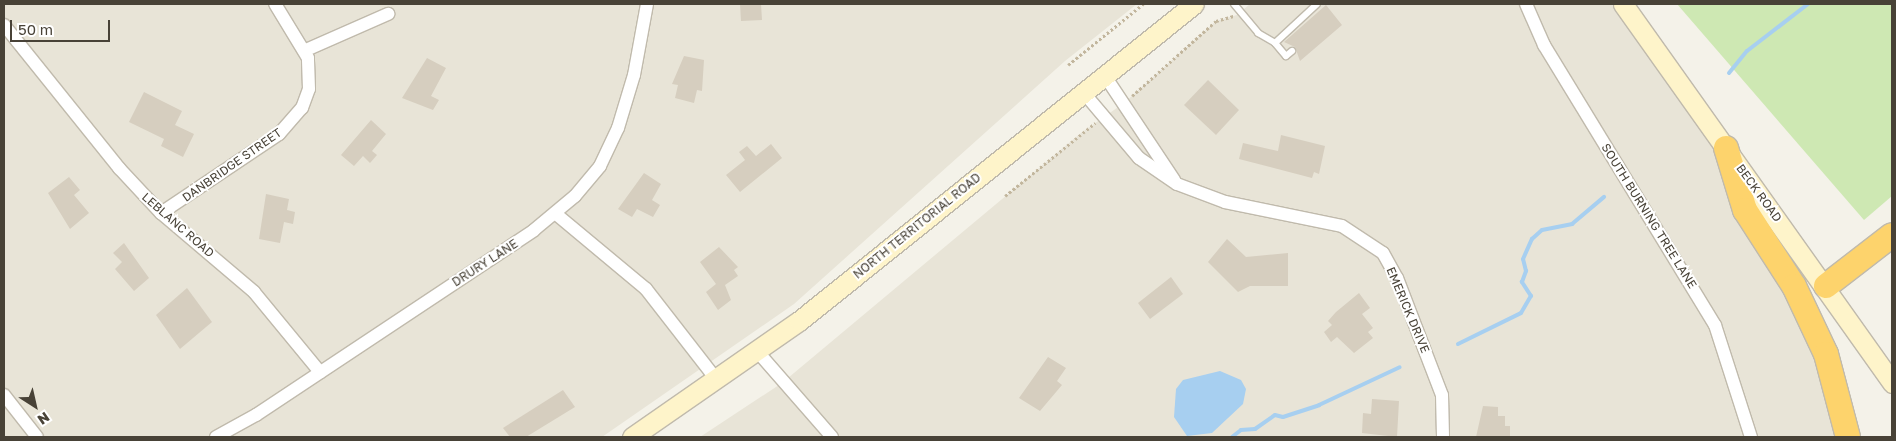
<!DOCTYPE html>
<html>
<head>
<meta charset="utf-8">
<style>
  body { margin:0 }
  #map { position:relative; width:1896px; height:441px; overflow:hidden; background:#f4f2e9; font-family:"Golos Text",sans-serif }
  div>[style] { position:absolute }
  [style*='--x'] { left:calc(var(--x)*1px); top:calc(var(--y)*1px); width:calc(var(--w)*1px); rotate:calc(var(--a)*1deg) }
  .residential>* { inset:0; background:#e8e4d7 }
  .green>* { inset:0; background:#cee8b3 }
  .water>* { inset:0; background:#a7cff0 }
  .stream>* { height:4px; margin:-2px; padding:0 2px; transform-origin:2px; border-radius:2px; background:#a7cff0 }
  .building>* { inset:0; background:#d6cebf }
  .path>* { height:2.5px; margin-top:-1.25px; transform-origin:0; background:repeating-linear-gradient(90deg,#c2b69d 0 2.5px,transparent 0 5px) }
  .roads { filter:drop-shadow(1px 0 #c0baac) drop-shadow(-1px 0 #c0baac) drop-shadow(0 1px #c0baac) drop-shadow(0 -1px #c0baac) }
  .service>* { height:6px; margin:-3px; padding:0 3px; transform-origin:3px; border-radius:3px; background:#fff }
  .minor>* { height:12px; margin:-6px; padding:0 6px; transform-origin:6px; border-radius:6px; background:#fff }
  .secondary>* { height:19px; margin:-9.5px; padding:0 9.5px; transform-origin:9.5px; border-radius:9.5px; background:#fef4ca }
  .motorway>* { height:24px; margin:-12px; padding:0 12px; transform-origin:12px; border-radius:12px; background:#fdd36c }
  span { translate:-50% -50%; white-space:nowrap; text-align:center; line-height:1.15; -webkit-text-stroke:4px #fff; paint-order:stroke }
  .street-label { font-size:12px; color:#484237 }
  .frame { position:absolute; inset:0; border:5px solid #484237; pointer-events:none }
  .north { position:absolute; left:10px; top:381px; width:50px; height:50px; -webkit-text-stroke:4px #fff; paint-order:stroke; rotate:145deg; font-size:14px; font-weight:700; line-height:20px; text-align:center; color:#484237 }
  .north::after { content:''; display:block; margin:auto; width:18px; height:22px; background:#484237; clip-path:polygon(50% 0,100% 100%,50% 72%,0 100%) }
  .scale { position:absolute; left:10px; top:20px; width:100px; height:22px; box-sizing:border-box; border:2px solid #484237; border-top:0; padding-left:6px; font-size:15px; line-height:18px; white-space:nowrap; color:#484237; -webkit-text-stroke:4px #fff; paint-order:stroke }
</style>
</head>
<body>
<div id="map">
  <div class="residential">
    <i style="clip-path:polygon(4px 4px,1137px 4px,1065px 61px,794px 304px,602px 437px,4px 437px)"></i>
    <i style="clip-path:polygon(1250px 4px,1620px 4px,1726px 148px,1794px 286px,1848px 437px,700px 437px,782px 383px,1081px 133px,1124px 103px,1216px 21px,1237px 15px)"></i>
  </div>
  <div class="green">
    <i style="clip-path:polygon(1677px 4px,1892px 4px,1892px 196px,1864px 220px)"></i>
  </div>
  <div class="water">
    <i style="clip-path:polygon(1220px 371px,1241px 380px,1246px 389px,1243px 404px,1212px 433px,1187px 436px,1174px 417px,1176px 389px,1183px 380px)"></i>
  </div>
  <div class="stream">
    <i style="--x:1729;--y:73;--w:28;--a:-51"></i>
    <i style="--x:1747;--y:51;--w:77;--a:-37.6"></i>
    <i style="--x:1458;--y:344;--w:70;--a:-26.2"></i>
    <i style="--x:1521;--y:313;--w:20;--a:-60"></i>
    <i style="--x:1531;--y:296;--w:17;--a:-123"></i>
    <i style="--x:1522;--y:282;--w:12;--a:-70"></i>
    <i style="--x:1526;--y:271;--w:12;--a:-104"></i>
    <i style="--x:1523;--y:259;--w:22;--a:-66"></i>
    <i style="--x:1532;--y:239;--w:13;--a:-42"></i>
    <i style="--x:1542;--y:230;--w:31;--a:-11"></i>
    <i style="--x:1572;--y:224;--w:42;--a:-40.2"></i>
    <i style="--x:1232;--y:437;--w:11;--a:-38"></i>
    <i style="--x:1241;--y:430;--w:14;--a:-4"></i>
    <i style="--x:1255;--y:429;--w:24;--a:-35"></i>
    <i style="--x:1275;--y:415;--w:8;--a:14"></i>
    <i style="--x:1283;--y:417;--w:38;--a:-18"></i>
    <i style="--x:1319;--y:405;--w:89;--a:-25.1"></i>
  </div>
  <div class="building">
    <i style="clip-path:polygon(740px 4px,761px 4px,762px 20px,741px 21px)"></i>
    <i style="clip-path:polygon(1326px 5px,1342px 25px,1300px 61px,1295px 47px,1284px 42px)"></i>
    <i style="clip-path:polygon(684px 56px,704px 60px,702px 91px,697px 90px,694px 103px,675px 98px,678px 85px,672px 84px)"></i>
    <i style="clip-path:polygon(427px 58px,446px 68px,431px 96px,439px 100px,433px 110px,402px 98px)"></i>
    <i style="clip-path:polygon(1208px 80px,1239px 110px,1216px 135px,1184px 105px)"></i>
    <i style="clip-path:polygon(144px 92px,182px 111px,175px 125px,194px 134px,183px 157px,161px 146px,164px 139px,129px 122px)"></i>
    <i style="clip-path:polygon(371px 120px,386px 134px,372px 151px,377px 155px,370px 163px,363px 156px,354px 166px,341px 155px)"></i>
    <i style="clip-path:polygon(1281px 135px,1325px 146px,1319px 174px,1314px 172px,1312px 178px,1239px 159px,1243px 143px,1278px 151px)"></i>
    <i style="clip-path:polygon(771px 144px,782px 158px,740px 192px,726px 175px,745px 160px,739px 152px,747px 146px,756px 156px)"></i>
    <i style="clip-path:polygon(644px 173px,661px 184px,652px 200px,660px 205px,653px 217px,637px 209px,632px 217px,618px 209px)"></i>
    <i style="clip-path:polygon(69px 177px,80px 190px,74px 195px,89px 213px,70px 229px,48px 193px)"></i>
    <i style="clip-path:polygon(266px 194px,289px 199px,287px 210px,295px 212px,293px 224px,284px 222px,280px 243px,259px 239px)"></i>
    <i style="clip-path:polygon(1227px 239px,1246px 257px,1288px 253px,1288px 286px,1250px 286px,1238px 292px,1208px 262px)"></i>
    <i style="clip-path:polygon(124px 243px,149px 278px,134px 291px,115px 269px,122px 262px,113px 253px)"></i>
    <i style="clip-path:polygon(719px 247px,738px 267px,734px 270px,738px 276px,725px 285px,731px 300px,718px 310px,706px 292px,716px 284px,700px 262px)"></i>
    <i style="clip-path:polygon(1171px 277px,1183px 294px,1150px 319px,1138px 303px)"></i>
    <i style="clip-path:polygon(187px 288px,212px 322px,180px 349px,156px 315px)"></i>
    <i style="clip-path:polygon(1359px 293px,1370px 308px,1362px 314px,1373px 328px,1368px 332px,1373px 338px,1354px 353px,1337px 337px,1331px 342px,1324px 332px,1332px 325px,1328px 321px,1336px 312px)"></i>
    <i style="clip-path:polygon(1048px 357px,1066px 368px,1057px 381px,1062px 385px,1040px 411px,1019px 398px)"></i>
    <i style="clip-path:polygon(563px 390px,575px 407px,526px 437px,510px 437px,503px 428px)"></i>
    <i style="clip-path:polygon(1372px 399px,1399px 401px,1397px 437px,1362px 433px,1363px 413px,1371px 414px)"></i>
    <i style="clip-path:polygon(1483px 406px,1498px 407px,1498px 416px,1505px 416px,1505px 426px,1510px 426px,1510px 437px,1476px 437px)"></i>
  </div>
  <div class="path">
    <i style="--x:1068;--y:65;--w:97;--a:-39.1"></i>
    <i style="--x:1132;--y:96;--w:113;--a:-41.8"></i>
    <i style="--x:1216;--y:21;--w:18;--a:-16"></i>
    <i style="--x:1005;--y:196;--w:116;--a:-39"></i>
  </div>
  <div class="roads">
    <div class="service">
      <i style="--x:1234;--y:4;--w:38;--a:50"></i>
      <i style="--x:1258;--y:33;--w:20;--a:30"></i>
      <i style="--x:1275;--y:43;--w:57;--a:-42.9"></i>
      <i style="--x:1275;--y:43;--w:17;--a:50"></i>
      <i style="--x:1286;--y:56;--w:8;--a:-40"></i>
    </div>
    <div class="minor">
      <i style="--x:1526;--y:4;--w:45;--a:66.3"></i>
      <i style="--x:1544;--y:45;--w:328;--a:58.6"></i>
      <i style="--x:1715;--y:325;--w:118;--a:72.2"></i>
      <i style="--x:4;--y:25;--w:184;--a:51.2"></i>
      <i style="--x:119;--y:168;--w:62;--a:47"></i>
      <i style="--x:161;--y:213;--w:122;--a:40.3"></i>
      <i style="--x:254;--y:292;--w:104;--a:50.5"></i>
      <i style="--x:306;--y:50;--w:90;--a:-23.7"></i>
      <i style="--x:1105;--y:76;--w:125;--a:56.4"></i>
      <i style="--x:1084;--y:93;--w:85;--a:49.8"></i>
      <i style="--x:1139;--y:158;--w:46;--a:34.4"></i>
      <i style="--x:1177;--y:184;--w:51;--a:20.6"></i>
      <i style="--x:1225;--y:202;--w:119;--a:11.6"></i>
      <i style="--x:1342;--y:226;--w:49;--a:33.4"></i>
      <i style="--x:1383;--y:253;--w:29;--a:61"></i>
      <i style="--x:1397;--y:278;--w:125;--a:69"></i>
      <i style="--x:1442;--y:395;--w:42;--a:88.6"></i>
      <i style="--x:161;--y:213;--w:142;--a:-33.8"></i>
      <i style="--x:279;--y:134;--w:35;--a:-49"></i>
      <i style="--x:302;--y:108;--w:20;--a:-70"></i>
      <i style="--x:309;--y:89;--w:31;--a:-92"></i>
      <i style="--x:308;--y:58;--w:63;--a:-121.4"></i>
      <i style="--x:556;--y:214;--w:117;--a:39.8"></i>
      <i style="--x:646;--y:289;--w:114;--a:52.1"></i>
      <i style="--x:757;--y:351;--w:114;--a:48.9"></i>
      <i style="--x:4;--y:395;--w:53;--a:51.8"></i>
      <i style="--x:216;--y:437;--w:46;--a:-28.8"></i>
      <i style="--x:256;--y:415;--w:334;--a:-33.6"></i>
      <i style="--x:534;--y:230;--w:53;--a:-39.7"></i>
      <i style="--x:575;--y:196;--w:39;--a:-50"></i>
      <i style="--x:600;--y:166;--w:42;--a:-64.7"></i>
      <i style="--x:618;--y:128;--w:55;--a:-73.2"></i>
      <i style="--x:634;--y:75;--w:72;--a:-79.6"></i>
    </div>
    <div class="secondary">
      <i style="--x:1623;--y:4;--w:465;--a:54.6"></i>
      <i style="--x:632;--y:437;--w:203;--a:-34.8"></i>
      <i style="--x:799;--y:321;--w:506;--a:-38.75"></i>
    </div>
    <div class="motorway">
      <i style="--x:1726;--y:148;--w:65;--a:73"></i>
      <i style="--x:1745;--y:210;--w:90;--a:57.2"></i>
      <i style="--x:1794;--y:286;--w:75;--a:64.8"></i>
      <i style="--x:1826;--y:354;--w:86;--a:75.2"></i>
      <i style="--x:1826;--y:286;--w:83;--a:-37.7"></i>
    </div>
  </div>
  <div class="street-label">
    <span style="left:232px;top:165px;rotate:-35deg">DANBRIDGE STREET</span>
    <span style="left:1759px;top:193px;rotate:54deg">BECK ROAD</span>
    <span style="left:1649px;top:216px;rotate:58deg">SOUTH BURNING TREE LANE</span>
    <span style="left:178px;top:225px;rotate:41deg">LEBLANC ROAD</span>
    <span style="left:917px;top:226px;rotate:-39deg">NORTH TERRITORIAL ROAD</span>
    <span style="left:485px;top:263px;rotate:-33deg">DRURY LANE</span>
    <span style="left:1408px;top:310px;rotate:67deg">EMERICK DRIVE</span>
  </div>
  <div class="frame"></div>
  <div class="north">N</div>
  <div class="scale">50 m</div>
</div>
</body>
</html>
